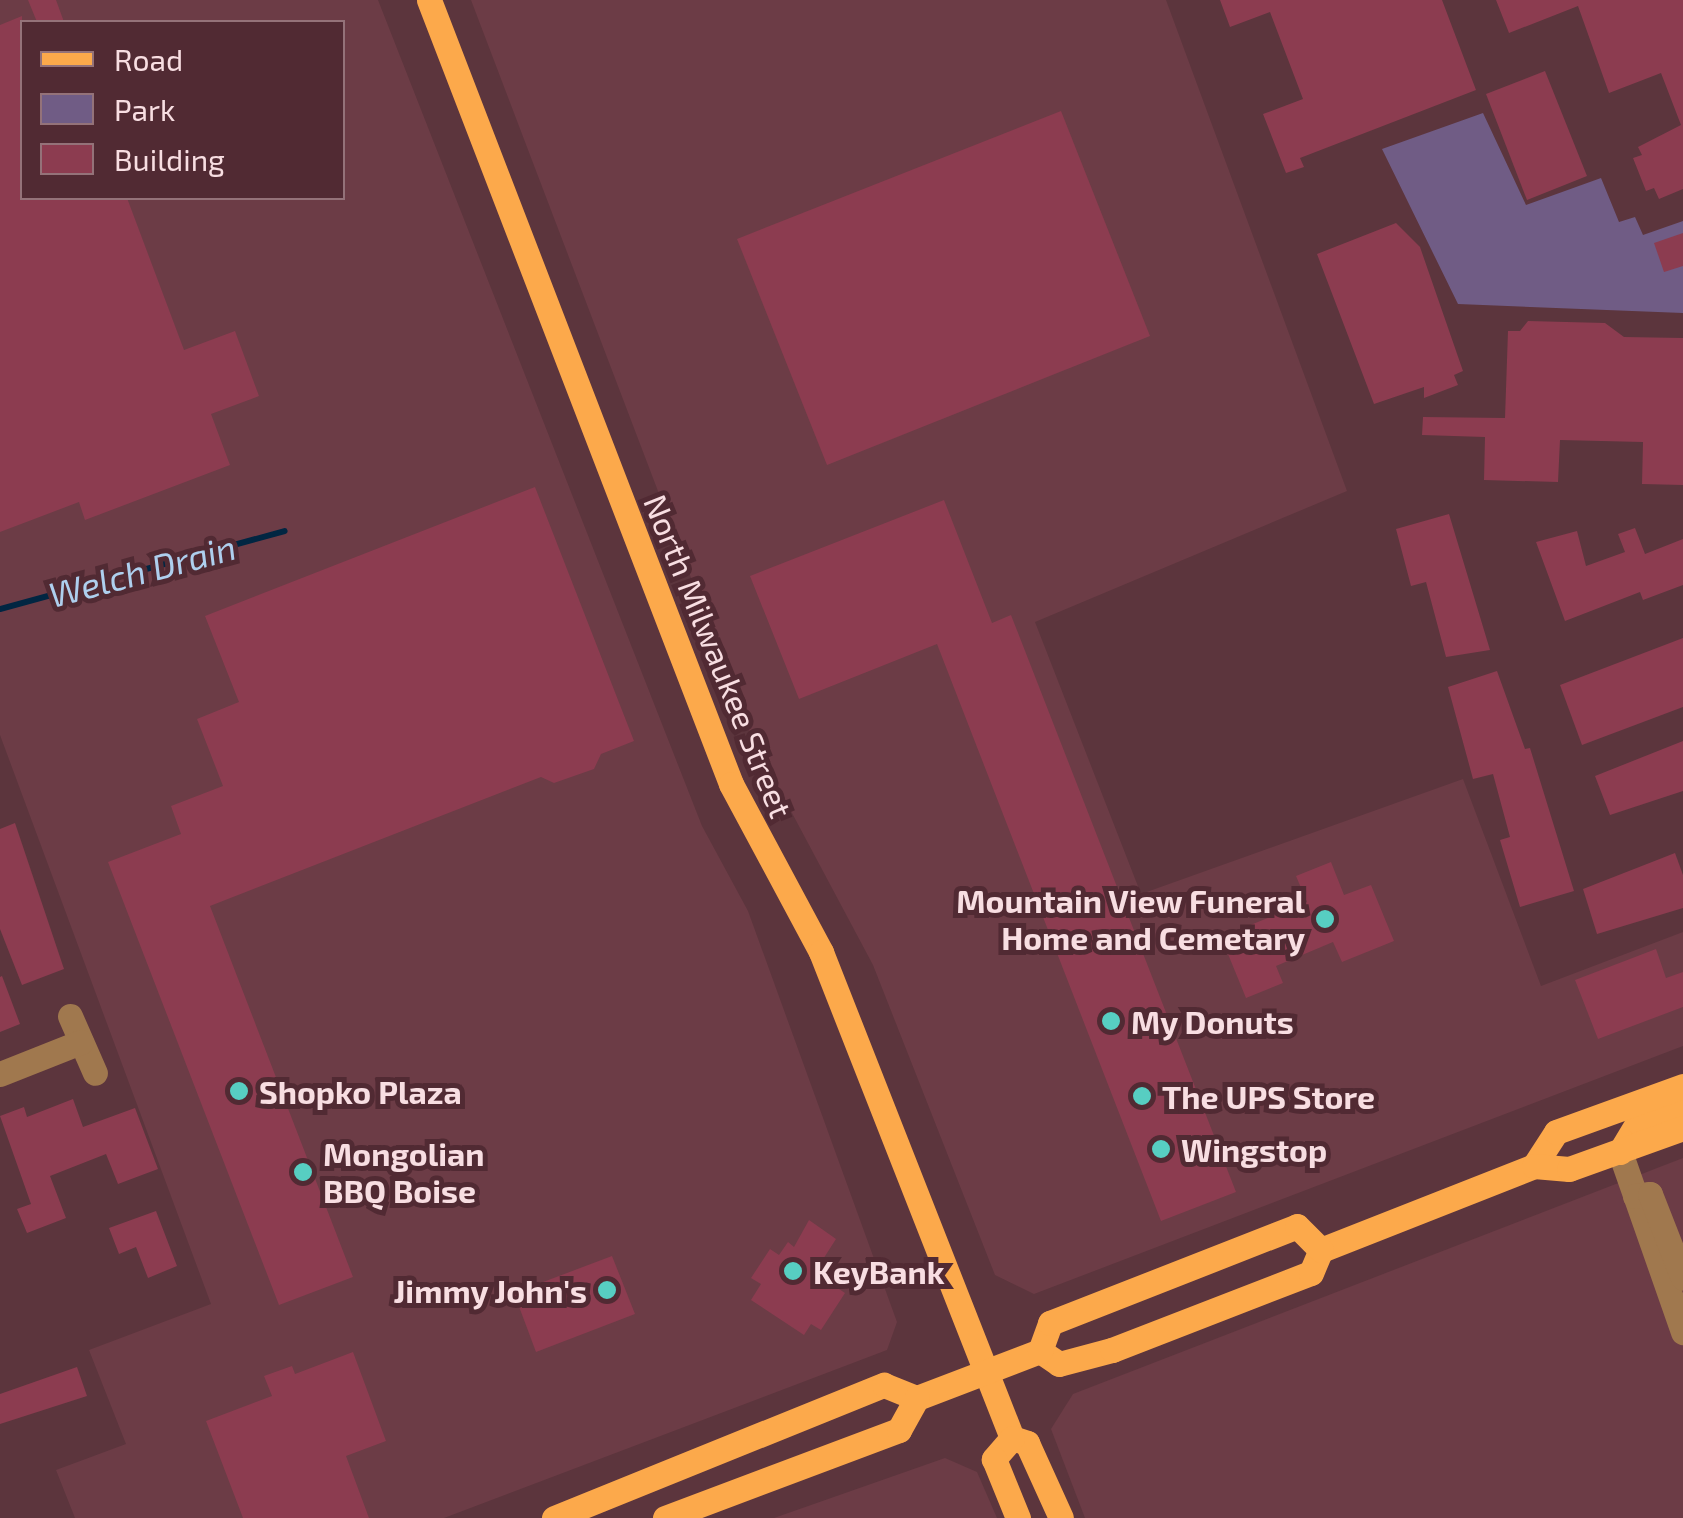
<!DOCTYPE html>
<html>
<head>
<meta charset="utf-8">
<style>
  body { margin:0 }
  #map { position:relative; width:1683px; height:1518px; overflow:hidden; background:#5c353d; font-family:"Exo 2",sans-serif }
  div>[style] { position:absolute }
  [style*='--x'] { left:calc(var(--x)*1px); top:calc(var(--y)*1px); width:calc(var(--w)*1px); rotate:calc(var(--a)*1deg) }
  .built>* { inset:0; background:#6c3c46 }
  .green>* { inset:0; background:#705c85 }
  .stream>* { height:6px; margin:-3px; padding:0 3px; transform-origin:3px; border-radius:3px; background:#012642 }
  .building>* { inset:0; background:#8c3c50 }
  .minor>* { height:25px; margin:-12.5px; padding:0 12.5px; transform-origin:12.5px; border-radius:12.5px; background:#a0784e }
  .major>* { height:25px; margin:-12.5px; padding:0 12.5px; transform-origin:12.5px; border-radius:12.5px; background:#fca94b }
  .dots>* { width:28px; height:28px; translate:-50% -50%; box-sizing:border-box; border:5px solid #512a33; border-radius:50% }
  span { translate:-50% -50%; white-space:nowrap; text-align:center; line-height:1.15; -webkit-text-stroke:10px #512a33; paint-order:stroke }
  .street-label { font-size:32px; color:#f8dee2 }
  .poi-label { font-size:32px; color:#f8dee2; font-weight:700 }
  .right { translate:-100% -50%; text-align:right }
  .left { translate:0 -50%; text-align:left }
  .water-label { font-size:35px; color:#aecfee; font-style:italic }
  .legend { position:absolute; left:20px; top:20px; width:325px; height:180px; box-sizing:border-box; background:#512a33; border:2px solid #947279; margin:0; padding:12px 18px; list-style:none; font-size:30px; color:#f8dee2 }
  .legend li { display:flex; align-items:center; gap:20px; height:50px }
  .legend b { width:50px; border:2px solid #947279 }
</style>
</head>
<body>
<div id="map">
  <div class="built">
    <i style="clip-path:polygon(evenodd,0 0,378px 0,702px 826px,748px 911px,897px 1322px,887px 1350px,444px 1518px,75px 1518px,56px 1470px,126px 1444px,89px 1350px,211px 1304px,0 735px,0 0,22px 22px,342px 22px,342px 198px,22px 198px,22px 22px)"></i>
    <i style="clip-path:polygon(471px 0,1166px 0,1347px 491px,1035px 622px,1141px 894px,1463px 779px,1541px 986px,1683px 932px,1683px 1046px,1034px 1294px,995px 1275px,873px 965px,752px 738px)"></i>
    <i style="clip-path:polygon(1683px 1158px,1683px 1518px,1085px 1518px,1051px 1429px,1073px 1394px)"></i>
    <i style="clip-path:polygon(945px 1458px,977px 1472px,997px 1518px,774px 1518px)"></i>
  </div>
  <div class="green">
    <i style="clip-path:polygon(1483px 113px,1526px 205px,1601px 178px,1619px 222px,1635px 217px,1643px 235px,1683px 221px,1683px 313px,1458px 304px,1382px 149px)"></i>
  </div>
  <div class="stream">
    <i style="--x:0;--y:609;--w:295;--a:-15.3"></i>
  </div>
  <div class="building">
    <i style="clip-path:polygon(28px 0,56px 0,64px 22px,37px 22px)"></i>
    <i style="clip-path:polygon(1220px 0,1442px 0,1476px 90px,1300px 158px,1304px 167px,1286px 173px,1263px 114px,1303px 99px,1270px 12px,1230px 27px)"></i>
    <i style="clip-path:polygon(1496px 0,1683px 0,1683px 189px,1659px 199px,1654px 188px,1646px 191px,1633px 158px,1642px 155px,1638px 147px,1681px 125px,1661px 73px,1609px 93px,1578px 6px,1509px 33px)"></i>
    <i style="clip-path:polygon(22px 16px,22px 198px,127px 198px,184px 350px,235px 331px,259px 396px,211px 414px,230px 465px,85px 520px,79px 502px,0 532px,0 25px)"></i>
    <i style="clip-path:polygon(1545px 71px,1587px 176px,1527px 200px,1486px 94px)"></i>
    <i style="clip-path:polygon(1061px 111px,1150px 336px,827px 465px,737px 239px)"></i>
    <i style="clip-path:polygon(1396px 223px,1420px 247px,1463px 371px,1454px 375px,1458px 385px,1424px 398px,1424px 387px,1374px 404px,1317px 254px)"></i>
    <i style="clip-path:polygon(1683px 233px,1683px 266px,1664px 272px,1654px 243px)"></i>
    <i style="clip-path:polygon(1528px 321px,1605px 323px,1624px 337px,1683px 338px,1683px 485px,1642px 484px,1643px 442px,1560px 440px,1558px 482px,1484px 480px,1485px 437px,1422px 435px,1423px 417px,1505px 418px,1508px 331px,1520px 331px)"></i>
    <i style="clip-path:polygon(535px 487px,634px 741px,601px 754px,594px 769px,554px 783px,541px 777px,210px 906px,353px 1277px,279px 1305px,108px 862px,181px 834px,171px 806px,223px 786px,197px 719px,239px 702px,205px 616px)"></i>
    <i style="clip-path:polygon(944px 500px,992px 623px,1011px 615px,1236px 1192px,1161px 1221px,937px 644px,799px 699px,750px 576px)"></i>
    <i style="clip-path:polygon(1449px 514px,1490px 650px,1446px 657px,1426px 582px,1411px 586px,1396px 529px)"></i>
    <i style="clip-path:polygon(1635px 528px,1645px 554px,1683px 539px,1683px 585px,1643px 600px,1640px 592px,1565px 621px,1536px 542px,1577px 531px,1586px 566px,1625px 552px,1618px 534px)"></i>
    <i style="clip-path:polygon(1683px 638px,1683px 707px,1582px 745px,1560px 685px)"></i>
    <i style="clip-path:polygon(1497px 671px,1525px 749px,1530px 748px,1574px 891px,1520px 907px,1500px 840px,1510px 837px,1493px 774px,1473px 779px,1448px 687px)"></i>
    <i style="clip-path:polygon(1683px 741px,1683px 791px,1610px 815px,1595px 776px)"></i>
    <i style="clip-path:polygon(15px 823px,64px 969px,22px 985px,0 929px,0 829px)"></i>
    <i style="clip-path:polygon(1675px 853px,1683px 875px,1683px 908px,1597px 934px,1583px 889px)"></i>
    <i style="clip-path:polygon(1331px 862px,1344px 895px,1371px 885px,1394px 941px,1342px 962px,1333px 942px,1276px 966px,1283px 983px,1246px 998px,1221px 937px,1307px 902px,1296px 876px)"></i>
    <i style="clip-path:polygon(1656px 949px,1666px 978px,1683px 972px,1683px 1007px,1598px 1039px,1575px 980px)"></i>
    <i style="clip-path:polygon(2px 976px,20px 1024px,0 1032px,0 977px)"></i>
    <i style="clip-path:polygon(73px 1099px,83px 1127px,135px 1108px,158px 1169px,118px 1184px,106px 1154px,50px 1176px,66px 1218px,27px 1233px,17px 1209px,31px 1204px,0 1116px,24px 1107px,27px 1117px)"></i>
    <i style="clip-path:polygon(156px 1211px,177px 1266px,148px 1278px,136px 1247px,119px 1254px,109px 1228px)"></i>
    <i style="clip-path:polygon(809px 1220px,836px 1239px,820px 1264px,845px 1280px,839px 1289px,845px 1293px,821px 1330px,811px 1324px,804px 1335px,751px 1300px,761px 1284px,751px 1278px,770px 1249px,779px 1255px,788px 1242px,794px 1247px)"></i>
    <i style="clip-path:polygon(612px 1256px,635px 1314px,536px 1352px,514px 1293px)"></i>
    <i style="clip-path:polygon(353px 1352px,386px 1441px,346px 1456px,369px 1518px,243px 1518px,206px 1421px,272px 1396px,264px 1376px,292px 1366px,295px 1374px)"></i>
    <i style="clip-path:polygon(77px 1367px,87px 1396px,0 1424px,0 1394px)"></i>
  </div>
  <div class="minor">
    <i style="--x:70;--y:1016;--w:62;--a:66.3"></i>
    <i style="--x:0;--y:1074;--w:87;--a:-21.6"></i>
    <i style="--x:1620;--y:1152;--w:191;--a:70.7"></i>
    <i style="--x:1635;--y:1196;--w:15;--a:-8"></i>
    <i style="--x:1650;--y:1194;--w:90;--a:68.6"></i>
  </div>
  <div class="major">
    <i style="--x:429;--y:0;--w:840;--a:68.93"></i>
    <i style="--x:731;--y:784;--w:191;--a:61.8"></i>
    <i style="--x:821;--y:952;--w:522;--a:68.54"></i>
    <i style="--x:1620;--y:1152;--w:35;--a:-59"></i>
    <i style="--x:1638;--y:1122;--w:48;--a:-21.8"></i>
    <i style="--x:1534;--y:1166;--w:40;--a:-57.1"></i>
    <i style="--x:1556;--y:1132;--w:135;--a:-19.9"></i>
    <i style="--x:1040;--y:1351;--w:23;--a:34"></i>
    <i style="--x:1059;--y:1364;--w:55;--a:-14.8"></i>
    <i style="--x:1112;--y:1350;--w:213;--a:-21.2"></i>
    <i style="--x:1311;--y:1273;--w:25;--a:-67"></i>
    <i style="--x:1321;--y:1250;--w:229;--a:-21.5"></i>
    <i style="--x:1534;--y:1166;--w:35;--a:5"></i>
    <i style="--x:1569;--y:1169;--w:121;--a:-19.8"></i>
    <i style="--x:1012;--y:1438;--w:16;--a:18"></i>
    <i style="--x:1027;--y:1443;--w:82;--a:65.6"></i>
    <i style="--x:1012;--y:1438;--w:28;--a:131"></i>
    <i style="--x:994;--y:1459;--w:64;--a:67.9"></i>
    <i style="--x:554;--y:1518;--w:356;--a:-22"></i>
    <i style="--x:884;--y:1385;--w:35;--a:22"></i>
    <i style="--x:917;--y:1398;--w:132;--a:-20.9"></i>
    <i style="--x:1040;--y:1351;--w:30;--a:-70"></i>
    <i style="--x:1050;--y:1323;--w:265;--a:-21.4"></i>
    <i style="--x:1297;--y:1226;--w:34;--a:45"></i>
    <i style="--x:665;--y:1518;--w:250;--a:-20.6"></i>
    <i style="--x:899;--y:1430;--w:37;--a:-61"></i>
  </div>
  <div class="dots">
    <i style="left:1325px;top:919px;background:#57cec2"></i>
    <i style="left:1111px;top:1021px;background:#57cec2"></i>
    <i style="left:239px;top:1091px;background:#57cec2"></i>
    <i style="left:1142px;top:1096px;background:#57cec2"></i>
    <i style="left:1161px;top:1149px;background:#57cec2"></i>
    <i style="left:303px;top:1172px;background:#57cec2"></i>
    <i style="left:793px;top:1271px;background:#57cec2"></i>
    <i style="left:607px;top:1290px;background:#57cec2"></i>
  </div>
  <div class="street-label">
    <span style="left:719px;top:656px;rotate:68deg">North Milwaukee Street</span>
  </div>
  <div class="poi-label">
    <span class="right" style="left:1305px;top:919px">Mountain View Funeral<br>Home and Cemetary</span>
    <span class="left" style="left:1131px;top:1021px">My Donuts</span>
    <span class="left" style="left:259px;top:1091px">Shopko Plaza</span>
    <span class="left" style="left:1162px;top:1096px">The UPS Store</span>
    <span class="left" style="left:1181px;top:1149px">Wingstop</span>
    <span class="left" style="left:323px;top:1172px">Mongolian<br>BBQ Boise</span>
    <span class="left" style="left:813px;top:1271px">KeyBank</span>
    <span class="right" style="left:587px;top:1290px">Jimmy John's</span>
  </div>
  <div class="water-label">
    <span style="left:142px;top:570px;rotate:-15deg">Welch Drain</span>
  </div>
  <ul class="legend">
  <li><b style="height:12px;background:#fca94b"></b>Road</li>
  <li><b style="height:28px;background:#705c85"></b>Park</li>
  <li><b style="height:28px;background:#8c3c50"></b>Building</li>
  </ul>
</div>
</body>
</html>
